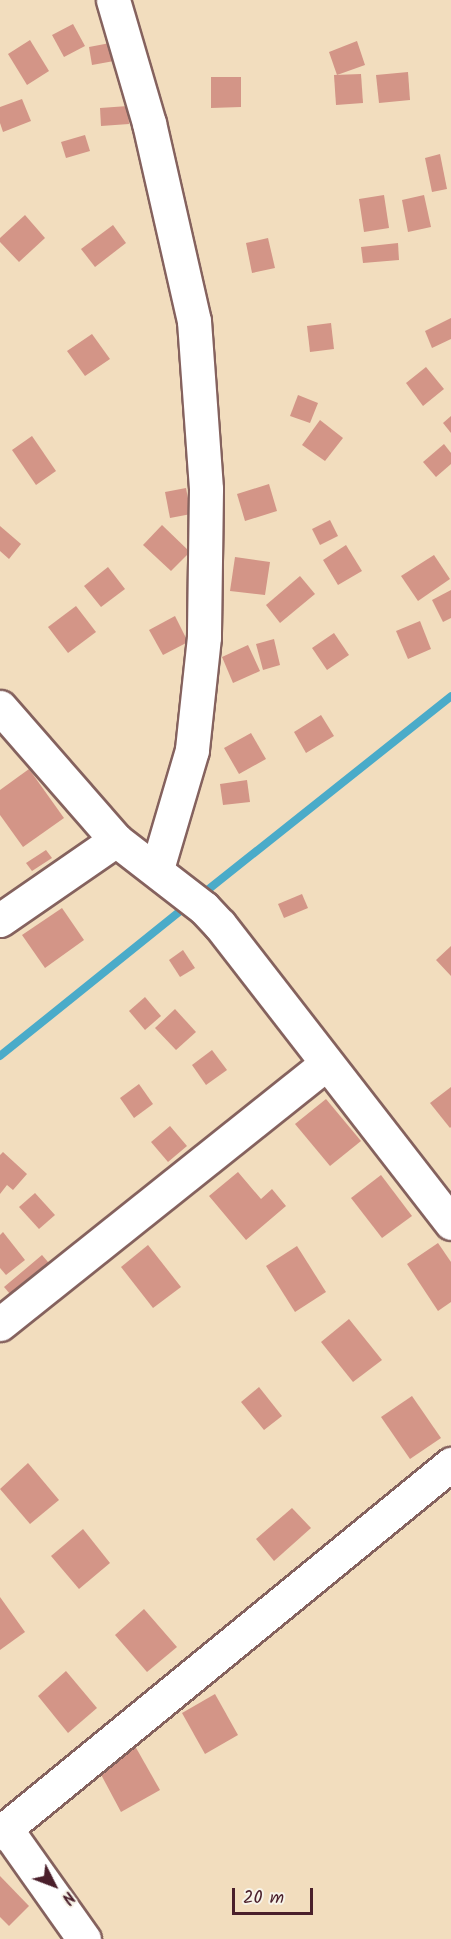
<!DOCTYPE html>
<html>
<head>
<meta charset="utf-8">
<style>
  body { margin:0 }
  #map { position:relative; width:451px; height:1939px; overflow:hidden; background:#f2ddbe; font-family:Kalam,sans-serif }
  div>[style] { position:absolute }
  [style*='--x'] { left:calc(var(--x)*1px); top:calc(var(--y)*1px); width:calc(var(--w)*1px); rotate:calc(var(--a)*1deg) }
  .stream>* { height:8px; margin:-4px; padding:0 4px; transform-origin:4px; border-radius:4px; background:#4aabc9 }
  .building>* { inset:0; background:#d39587 }
  .roads { filter:drop-shadow(2px 0 #85625e) drop-shadow(-2px 0 #85625e) drop-shadow(0 2px #85625e) drop-shadow(0 -2px #85625e) }
  .minor>* { height:33px; margin:-16.5px; padding:0 16.5px; transform-origin:16.5px; border-radius:16.5px; background:#fff }
  span { translate:-50% -50%; white-space:nowrap; text-align:center; line-height:1.15; -webkit-text-stroke:5px #f7f3e8; paint-order:stroke }
  .north { position:absolute; left:24px; top:1855px; width:60px; height:60px; -webkit-text-stroke:4px #f7f3e8; paint-order:stroke; rotate:132deg; font-size:16px; font-weight:700; line-height:24px; text-align:center; color:#4a1f2b }
  .north::after { content:''; display:block; margin:auto; width:21px; height:27px; background:#4a1f2b; clip-path:polygon(50% 0,100% 100%,50% 72%,0 100%) }
  .scale { position:absolute; left:232px; top:1888px; width:81px; height:27px; box-sizing:border-box; border:3px solid #4a1f2b; border-top:0; padding-left:8px; font-size:18px; line-height:21px; white-space:nowrap; color:#4a1f2b; -webkit-text-stroke:4px #f7f3e8; paint-order:stroke }
</style>
</head>
<body>
<div id="map">
  <div class="stream">
    <i style="--x:200;--y:896;--w:321;--a:-38.5"></i>
    <i style="--x:0;--y:1056;--w:241;--a:-38.8"></i>
  </div>
  <div class="building">
    <i style="clip-path:polygon(73px 24px,85px 46px,64px 57px,52px 35px)"></i>
    <i style="clip-path:polygon(30px 40px,49px 71px,27px 85px,8px 54px)"></i>
    <i style="clip-path:polygon(357px 41px,365px 65px,337px 75px,329px 52px)"></i>
    <i style="clip-path:polygon(110px 43px,114px 61px,92px 65px,89px 47px)"></i>
    <i style="clip-path:polygon(408px 72px,410px 100px,379px 103px,376px 75px)"></i>
    <i style="clip-path:polygon(361px 74px,363px 103px,336px 105px,334px 75px)"></i>
    <i style="clip-path:polygon(211px 77px,241px 77px,241px 107px,211px 108px)"></i>
    <i style="clip-path:polygon(22px 99px,31px 121px,3px 132px,0 123px,0 107px)"></i>
    <i style="clip-path:polygon(128px 106px,129px 124px,101px 126px,100px 108px)"></i>
    <i style="clip-path:polygon(85px 135px,90px 151px,66px 158px,61px 142px)"></i>
    <i style="clip-path:polygon(440px 154px,447px 189px,432px 192px,425px 158px)"></i>
    <i style="clip-path:polygon(384px 195px,389px 228px,364px 232px,359px 199px)"></i>
    <i style="clip-path:polygon(424px 195px,431px 227px,408px 232px,402px 200px)"></i>
    <i style="clip-path:polygon(25px 215px,45px 238px,19px 262px,0 242px,0 238px)"></i>
    <i style="clip-path:polygon(113px 225px,126px 243px,95px 267px,81px 249px)"></i>
    <i style="clip-path:polygon(268px 238px,275px 268px,252px 273px,246px 243px)"></i>
    <i style="clip-path:polygon(398px 243px,399px 260px,363px 263px,361px 247px)"></i>
    <i style="clip-path:polygon(451px 318px,451px 339px,432px 348px,425px 331px)"></i>
    <i style="clip-path:polygon(331px 323px,334px 349px,310px 352px,307px 326px)"></i>
    <i style="clip-path:polygon(92px 334px,110px 359px,85px 376px,67px 351px)"></i>
    <i style="clip-path:polygon(426px 367px,444px 389px,423px 406px,406px 383px)"></i>
    <i style="clip-path:polygon(298px 395px,318px 403px,310px 423px,290px 416px)"></i>
    <i style="clip-path:polygon(451px 416px,451px 433px,443px 423px)"></i>
    <i style="clip-path:polygon(320px 420px,343px 438px,325px 461px,302px 445px)"></i>
    <i style="clip-path:polygon(32px 436px,56px 471px,36px 485px,12px 450px)"></i>
    <i style="clip-path:polygon(444px 444px,451px 453px,451px 464px,436px 477px,423px 462px)"></i>
    <i style="clip-path:polygon(269px 484px,277px 511px,245px 521px,237px 494px)"></i>
    <i style="clip-path:polygon(186px 488px,191px 514px,170px 518px,165px 492px)"></i>
    <i style="clip-path:polygon(330px 520px,338px 536px,320px 545px,312px 529px)"></i>
    <i style="clip-path:polygon(162px 525px,190px 552px,171px 571px,143px 545px)"></i>
    <i style="clip-path:polygon(0 526px,21px 544px,9px 559px,0 551px)"></i>
    <i style="clip-path:polygon(346px 545px,362px 571px,338px 585px,323px 560px)"></i>
    <i style="clip-path:polygon(434px 555px,450px 579px,418px 601px,401px 576px)"></i>
    <i style="clip-path:polygon(235px 557px,270px 562px,265px 595px,230px 591px)"></i>
    <i style="clip-path:polygon(108px 567px,125px 589px,101px 607px,84px 586px)"></i>
    <i style="clip-path:polygon(300px 576px,315px 594px,280px 623px,266px 605px)"></i>
    <i style="clip-path:polygon(451px 590px,451px 618px,443px 622px,432px 600px)"></i>
    <i style="clip-path:polygon(76px 606px,96px 632px,68px 653px,48px 627px)"></i>
    <i style="clip-path:polygon(175px 616px,188px 642px,163px 655px,149px 630px)"></i>
    <i style="clip-path:polygon(420px 621px,431px 649px,408px 659px,396px 631px)"></i>
    <i style="clip-path:polygon(334px 633px,349px 655px,327px 670px,312px 648px)"></i>
    <i style="clip-path:polygon(274px 639px,280px 665px,263px 670px,256px 644px)"></i>
    <i style="clip-path:polygon(248px 645px,260px 671px,233px 683px,222px 657px)"></i>
    <i style="clip-path:polygon(321px 715px,334px 736px,306px 753px,294px 732px)"></i>
    <i style="clip-path:polygon(251px 733px,266px 759px,239px 774px,224px 748px)"></i>
    <i style="clip-path:polygon(29px 769px,64px 818px,23px 847px,0 815px,0 790px)"></i>
    <i style="clip-path:polygon(247px 780px,250px 802px,223px 805px,220px 784px)"></i>
    <i style="clip-path:polygon(46px 850px,52px 858px,32px 871px,26px 863px)"></i>
    <i style="clip-path:polygon(302px 894px,308px 908px,284px 918px,278px 904px)"></i>
    <i style="clip-path:polygon(62px 908px,84px 940px,45px 968px,22px 935px)"></i>
    <i style="clip-path:polygon(451px 946px,451px 976px,436px 960px)"></i>
    <i style="clip-path:polygon(183px 950px,195px 968px,180px 977px,169px 960px)"></i>
    <i style="clip-path:polygon(145px 997px,161px 1016px,145px 1030px,129px 1011px)"></i>
    <i style="clip-path:polygon(175px 1009px,196px 1032px,176px 1050px,155px 1028px)"></i>
    <i style="clip-path:polygon(212px 1050px,227px 1070px,206px 1085px,192px 1065px)"></i>
    <i style="clip-path:polygon(139px 1084px,153px 1104px,134px 1118px,120px 1098px)"></i>
    <i style="clip-path:polygon(451px 1087px,451px 1127px,450px 1128px,430px 1103px)"></i>
    <i style="clip-path:polygon(326px 1099px,361px 1141px,330px 1166px,295px 1124px)"></i>
    <i style="clip-path:polygon(170px 1126px,187px 1146px,168px 1162px,151px 1142px)"></i>
    <i style="clip-path:polygon(3px 1152px,27px 1174px,13px 1190px,7px 1185px,0 1194px,0 1155px)"></i>
    <i style="clip-path:polygon(238px 1172px,261px 1199px,272px 1189px,286px 1206px,246px 1240px,209px 1196px)"></i>
    <i style="clip-path:polygon(381px 1175px,412px 1216px,382px 1238px,351px 1198px)"></i>
    <i style="clip-path:polygon(35px 1193px,55px 1215px,39px 1229px,19px 1207px)"></i>
    <i style="clip-path:polygon(3px 1232px,25px 1260px,6px 1275px,0 1268px,0 1235px)"></i>
    <i style="clip-path:polygon(438px 1243px,451px 1262px,451px 1302px,438px 1311px,407px 1264px)"></i>
    <i style="clip-path:polygon(148px 1245px,181px 1287px,153px 1308px,121px 1267px)"></i>
    <i style="clip-path:polygon(297px 1246px,326px 1292px,295px 1312px,266px 1266px)"></i>
    <i style="clip-path:polygon(42px 1255px,54px 1269px,17px 1302px,4px 1287px)"></i>
    <i style="clip-path:polygon(349px 1319px,382px 1360px,353px 1382px,321px 1342px)"></i>
    <i style="clip-path:polygon(259px 1387px,282px 1416px,264px 1430px,241px 1402px)"></i>
    <i style="clip-path:polygon(412px 1396px,441px 1438px,410px 1459px,381px 1417px)"></i>
    <i style="clip-path:polygon(28px 1463px,59px 1500px,30px 1524px,0 1489px)"></i>
    <i style="clip-path:polygon(292px 1508px,311px 1528px,274px 1561px,256px 1539px)"></i>
    <i style="clip-path:polygon(83px 1529px,110px 1563px,79px 1589px,51px 1556px)"></i>
    <i style="clip-path:polygon(0 1597px,25px 1632px,0 1650px)"></i>
    <i style="clip-path:polygon(144px 1609px,177px 1647px,147px 1672px,115px 1635px)"></i>
    <i style="clip-path:polygon(66px 1671px,97px 1708px,68px 1733px,38px 1696px)"></i>
    <i style="clip-path:polygon(215px 1694px,238px 1735px,205px 1754px,182px 1713px)"></i>
    <i style="clip-path:polygon(135px 1746px,160px 1790px,121px 1812px,97px 1767px)"></i>
    <i style="clip-path:polygon(0 1876px,29px 1906px,9px 1926px,0 1917px)"></i>
  </div>
  <div class="roads">
    <div class="minor">
      <i style="--x:113;--y:0;--w:128;--a:73.7"></i>
      <i style="--x:149;--y:123;--w:203;--a:77.2"></i>
      <i style="--x:194;--y:321;--w:168;--a:85.9"></i>
      <i style="--x:206;--y:489;--w:148;--a:90.8"></i>
      <i style="--x:204;--y:637;--w:114;--a:96.1"></i>
      <i style="--x:192;--y:750;--w:124;--a:106.4"></i>
      <i style="--x:0;--y:707;--w:176;--a:48.9"></i>
      <i style="--x:116;--y:840;--w:111;--a:37.7"></i>
      <i style="--x:204;--y:908;--w:23;--a:47"></i>
      <i style="--x:220;--y:925;--w:377;--a:52.2"></i>
      <i style="--x:0;--y:920;--w:141;--a:-34.6"></i>
      <i style="--x:0;--y:1324;--w:417;--a:-38.6"></i>
      <i style="--x:6;--y:1829;--w:135;--a:54.7"></i>
      <i style="--x:0;--y:1833;--w:583;--a:-39.29"></i>
    </div>
  </div>
  <div class="north">N</div>
  <div class="scale">20 m</div>
</div>
</body>
</html>
